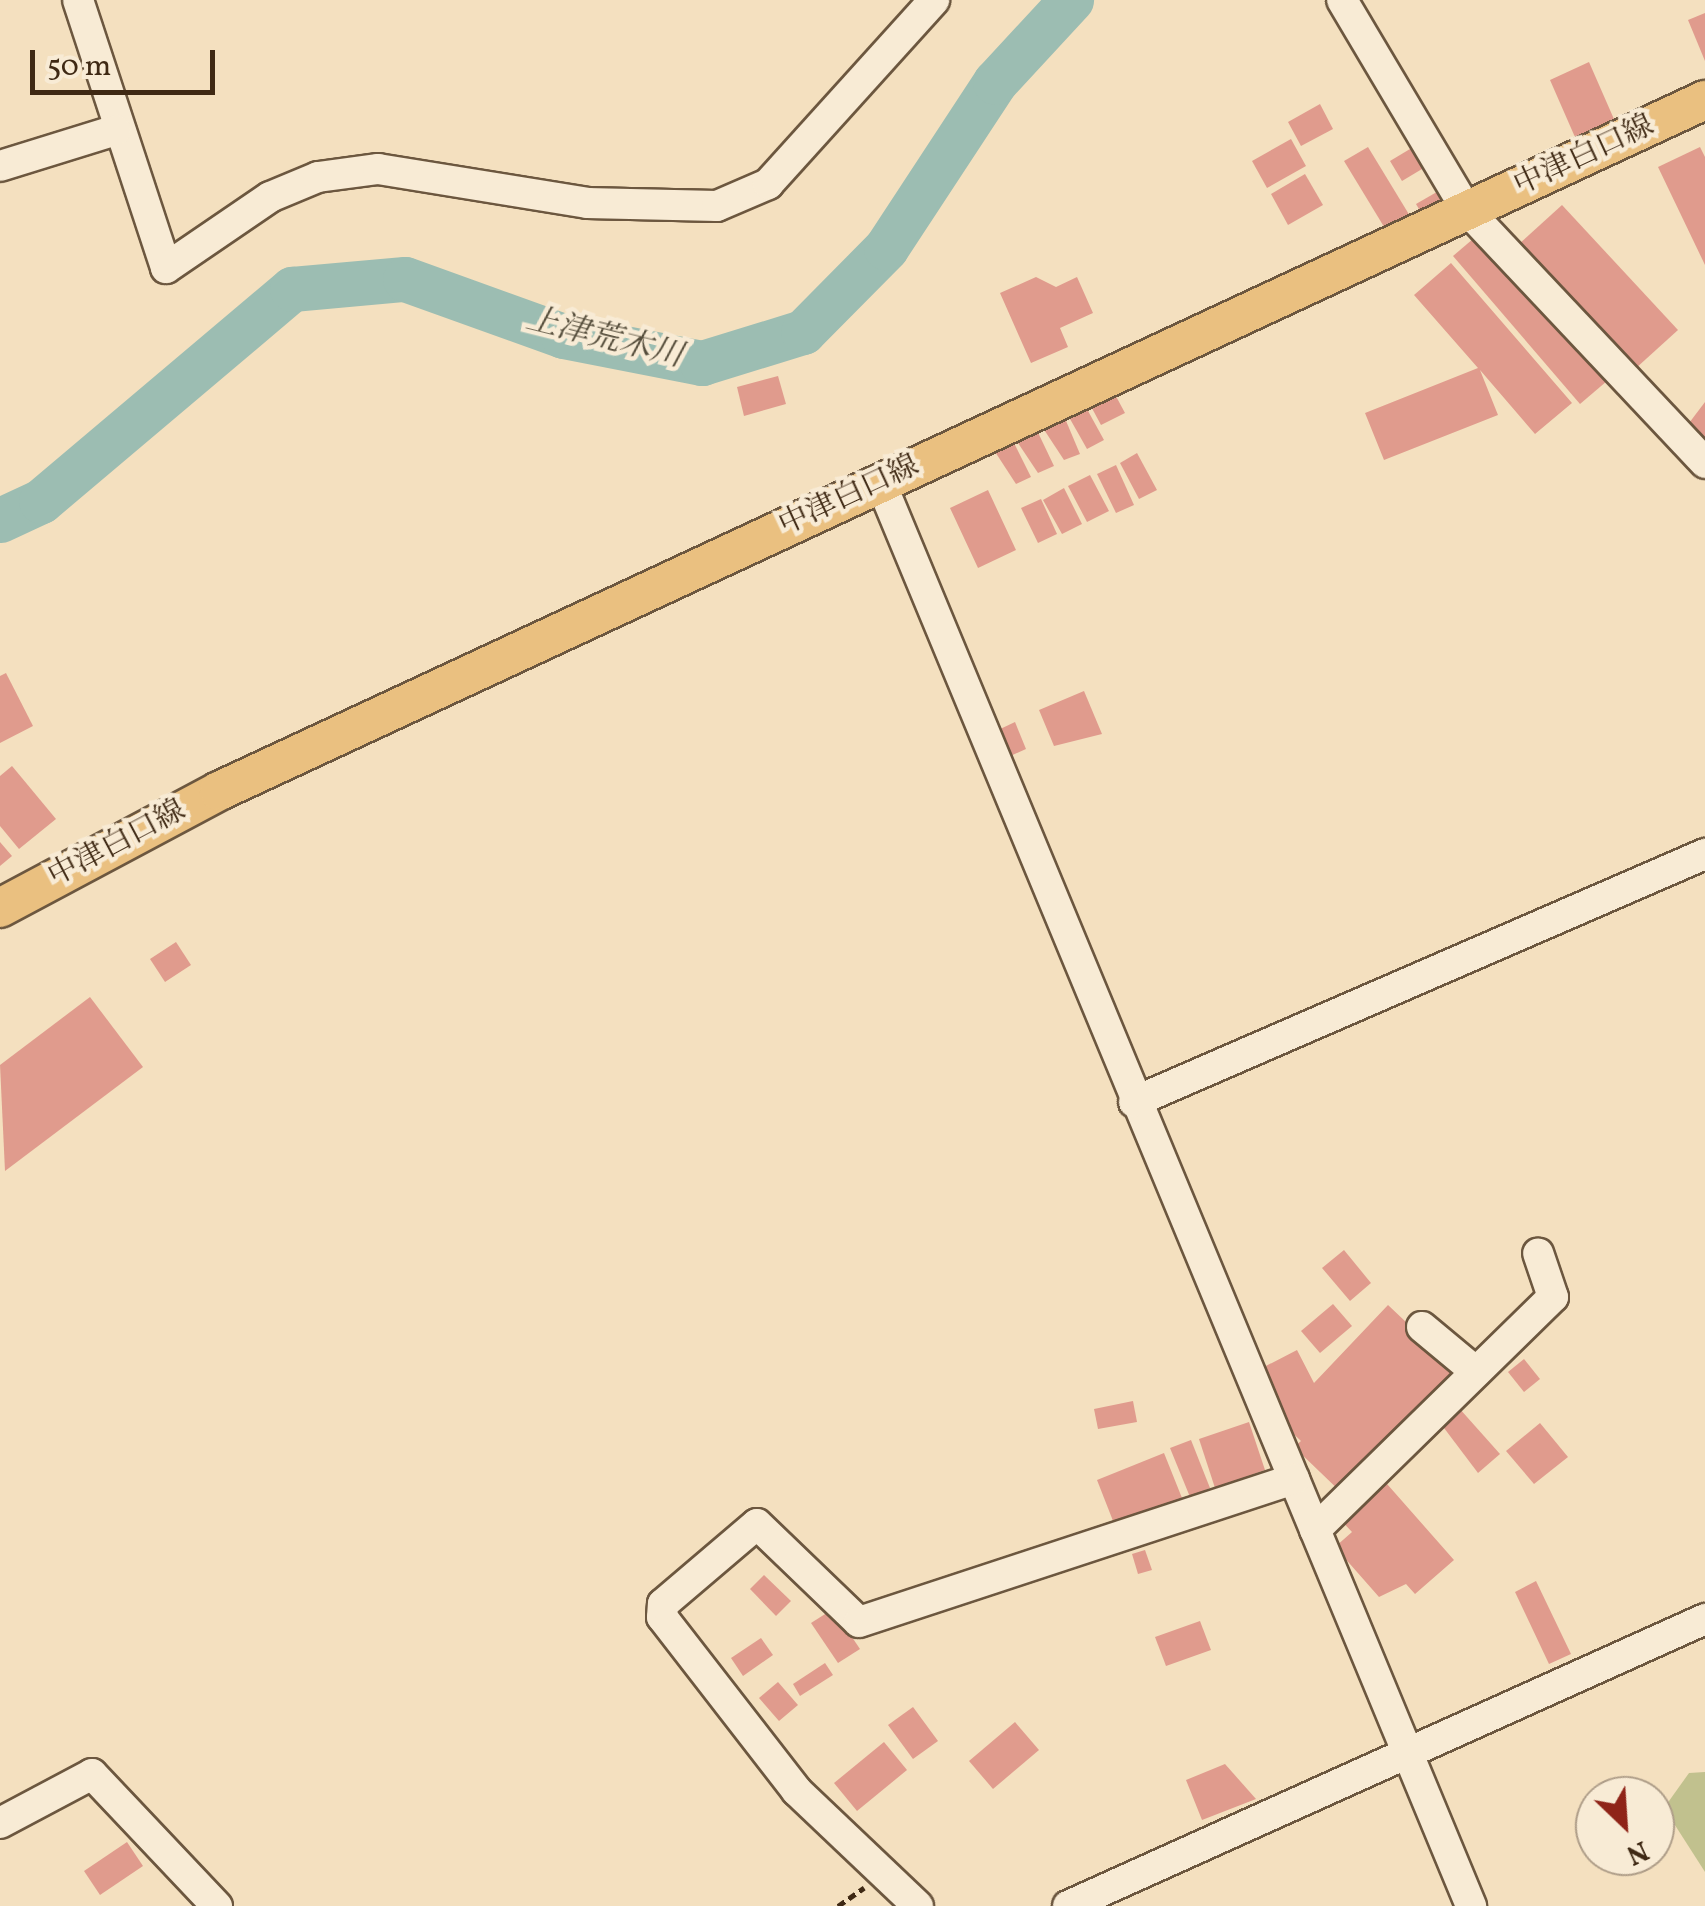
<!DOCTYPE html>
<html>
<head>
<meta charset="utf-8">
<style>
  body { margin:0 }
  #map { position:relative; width:1705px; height:1906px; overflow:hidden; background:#f4e0bf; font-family:Vollkorn,"Noto Serif JP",serif }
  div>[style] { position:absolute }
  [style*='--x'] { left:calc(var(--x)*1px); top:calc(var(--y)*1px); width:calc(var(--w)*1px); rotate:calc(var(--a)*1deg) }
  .green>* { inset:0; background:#c1c18e }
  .river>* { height:45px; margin:-22.5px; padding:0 22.5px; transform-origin:22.5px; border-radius:22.5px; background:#9cbdb2 }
  .building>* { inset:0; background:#e09b8d }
  .path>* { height:5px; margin-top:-2.5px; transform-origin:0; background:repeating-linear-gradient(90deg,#3f2914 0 8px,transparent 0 13px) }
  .roads { filter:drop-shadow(2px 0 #6c573f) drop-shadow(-2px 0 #6c573f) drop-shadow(0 2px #6c573f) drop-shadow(0 -2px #6c573f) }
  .minor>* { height:30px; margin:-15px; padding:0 15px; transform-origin:15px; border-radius:15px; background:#f8ebd5 }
  .major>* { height:38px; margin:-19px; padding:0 19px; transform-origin:19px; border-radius:19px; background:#eac080 }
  span { translate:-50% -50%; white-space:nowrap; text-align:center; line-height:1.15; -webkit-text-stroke:9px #f8ebd5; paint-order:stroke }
  .street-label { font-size:30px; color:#3f2914 }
  .water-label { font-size:32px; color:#564e3c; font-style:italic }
  .north { position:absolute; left:1575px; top:1776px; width:100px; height:100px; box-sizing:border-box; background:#f8ebd5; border:2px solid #ae9d88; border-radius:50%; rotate:155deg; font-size:28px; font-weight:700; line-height:40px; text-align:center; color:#3f2914 }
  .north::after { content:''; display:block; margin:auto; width:35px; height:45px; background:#8f2418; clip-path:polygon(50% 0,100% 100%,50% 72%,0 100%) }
  .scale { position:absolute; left:30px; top:50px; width:185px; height:45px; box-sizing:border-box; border:5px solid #3f2914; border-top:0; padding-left:12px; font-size:30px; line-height:35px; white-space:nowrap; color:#3f2914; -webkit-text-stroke:8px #f8ebd5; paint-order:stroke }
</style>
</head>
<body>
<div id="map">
  <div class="green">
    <i style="clip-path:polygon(1705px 1772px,1705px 1872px,1664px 1808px,1689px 1773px)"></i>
  </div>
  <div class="river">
    <i style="--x:0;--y:520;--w:45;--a:-24.9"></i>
    <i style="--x:41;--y:501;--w:329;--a:-40.2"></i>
    <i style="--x:292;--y:289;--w:113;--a:-5.1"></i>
    <i style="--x:405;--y:279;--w:168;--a:19.8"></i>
    <i style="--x:563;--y:336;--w:142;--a:11"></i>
    <i style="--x:702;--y:363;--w:106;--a:-17.1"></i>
    <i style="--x:803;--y:332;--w:118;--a:-45.3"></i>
    <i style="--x:886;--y:248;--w:199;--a:-56.7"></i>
    <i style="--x:995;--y:82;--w:112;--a:-47.2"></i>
  </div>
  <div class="building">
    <i style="clip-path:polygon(1705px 13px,1705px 61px,1688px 20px)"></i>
    <i style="clip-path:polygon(1589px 62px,1617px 126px,1578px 144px,1550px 80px)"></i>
    <i style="clip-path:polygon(1320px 104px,1333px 129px,1301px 146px,1288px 122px)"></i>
    <i style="clip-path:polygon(1291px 139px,1306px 166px,1267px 188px,1252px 161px)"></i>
    <i style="clip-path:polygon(1415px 146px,1427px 166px,1402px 181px,1390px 161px)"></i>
    <i style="clip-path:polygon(1368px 147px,1413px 221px,1389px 235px,1344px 161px)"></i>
    <i style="clip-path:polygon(1700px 147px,1705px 157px,1705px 265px,1658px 167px)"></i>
    <i style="clip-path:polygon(1305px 174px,1323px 205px,1288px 225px,1271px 194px)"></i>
    <i style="clip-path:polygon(1442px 189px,1452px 205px,1426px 221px,1416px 204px)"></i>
    <i style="clip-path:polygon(1562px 205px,1678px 330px,1635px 369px,1519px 244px)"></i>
    <i style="clip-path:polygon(1480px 233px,1607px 381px,1580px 404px,1453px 256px)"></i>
    <i style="clip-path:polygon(1451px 263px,1572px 403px,1535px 434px,1480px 370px,1498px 415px,1384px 460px,1365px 413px,1478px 368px,1414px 295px)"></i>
    <i style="clip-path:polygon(1036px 277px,1056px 287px,1077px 277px,1093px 313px,1060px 328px,1068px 347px,1031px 363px,1000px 293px)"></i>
    <i style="clip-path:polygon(778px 376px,786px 404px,744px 416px,737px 387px)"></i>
    <i style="clip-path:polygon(1111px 387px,1125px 413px,1101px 425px,1087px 399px)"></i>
    <i style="clip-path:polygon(1082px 400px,1104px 440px,1087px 449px,1065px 410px)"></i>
    <i style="clip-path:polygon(1705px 402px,1705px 447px,1683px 431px)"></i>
    <i style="clip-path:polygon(1061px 409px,1080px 454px,1064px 460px,1037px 419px)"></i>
    <i style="clip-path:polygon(1032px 420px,1054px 466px,1038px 473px,1010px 431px)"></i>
    <i style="clip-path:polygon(1008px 431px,1031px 477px,1016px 484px,988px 441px)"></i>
    <i style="clip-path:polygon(1137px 453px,1157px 490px,1139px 499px,1120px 463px)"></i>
    <i style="clip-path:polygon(1116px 465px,1134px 505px,1116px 513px,1097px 474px)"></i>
    <i style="clip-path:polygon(1090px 475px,1109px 511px,1087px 522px,1068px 486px)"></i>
    <i style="clip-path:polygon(1064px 488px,1082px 524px,1062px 534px,1043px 500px)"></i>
    <i style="clip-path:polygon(988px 490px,1016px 550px,978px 568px,950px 508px)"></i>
    <i style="clip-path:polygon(1041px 499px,1057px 534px,1038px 543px,1021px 508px)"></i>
    <i style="clip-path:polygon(6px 673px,33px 726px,0 743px,0 676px)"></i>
    <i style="clip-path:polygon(1084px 691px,1102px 734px,1054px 746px,1039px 710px)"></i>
    <i style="clip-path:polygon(1015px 722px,1026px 749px,1008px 757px,996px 731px)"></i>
    <i style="clip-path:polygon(12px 766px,56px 819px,19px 849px,0 826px,0 776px)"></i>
    <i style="clip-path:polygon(0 842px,12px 856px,0 866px)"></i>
    <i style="clip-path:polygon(176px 942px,191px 965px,165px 982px,150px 959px)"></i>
    <i style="clip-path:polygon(90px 997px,143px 1067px,5px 1171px,0 1065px)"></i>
    <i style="clip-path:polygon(1344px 1250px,1371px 1283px,1350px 1301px,1322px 1268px)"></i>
    <i style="clip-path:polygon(1333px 1304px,1352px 1326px,1320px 1353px,1301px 1331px)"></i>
    <i style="clip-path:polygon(1388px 1305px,1463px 1376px,1346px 1497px,1294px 1447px,1301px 1441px,1279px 1420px,1283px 1408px,1262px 1368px,1297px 1350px,1314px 1383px)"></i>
    <i style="clip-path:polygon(1524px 1359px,1540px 1379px,1524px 1392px,1508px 1372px)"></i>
    <i style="clip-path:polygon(1133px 1401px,1137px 1422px,1098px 1429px,1094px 1409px)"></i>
    <i style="clip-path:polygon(1459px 1408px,1500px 1454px,1478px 1473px,1441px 1424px)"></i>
    <i style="clip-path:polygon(1249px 1422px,1265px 1470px,1215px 1488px,1199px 1439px)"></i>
    <i style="clip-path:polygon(1540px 1423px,1568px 1457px,1534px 1484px,1506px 1451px)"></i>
    <i style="clip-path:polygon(1191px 1440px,1210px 1488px,1190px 1497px,1170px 1448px)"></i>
    <i style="clip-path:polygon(1164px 1453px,1182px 1498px,1115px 1526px,1097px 1480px)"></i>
    <i style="clip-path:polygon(1380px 1476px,1454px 1560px,1415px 1594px,1406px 1584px,1379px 1597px,1335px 1547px,1352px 1532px,1336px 1515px)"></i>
    <i style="clip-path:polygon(1145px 1550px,1152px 1570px,1138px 1574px,1132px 1554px)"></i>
    <i style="clip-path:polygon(764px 1575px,791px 1601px,776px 1616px,750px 1589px)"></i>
    <i style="clip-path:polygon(1536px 1581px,1571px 1654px,1549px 1664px,1515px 1592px)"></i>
    <i style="clip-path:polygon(833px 1609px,860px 1649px,838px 1663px,811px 1623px)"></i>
    <i style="clip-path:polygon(1200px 1621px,1211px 1650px,1166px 1666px,1155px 1637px)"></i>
    <i style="clip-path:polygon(761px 1638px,773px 1655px,743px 1676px,731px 1658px)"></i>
    <i style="clip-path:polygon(825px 1663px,833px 1675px,800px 1696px,793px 1684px)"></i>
    <i style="clip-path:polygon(778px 1682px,798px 1705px,779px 1721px,759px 1698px)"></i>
    <i style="clip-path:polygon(913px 1707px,938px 1741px,913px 1759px,888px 1725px)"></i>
    <i style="clip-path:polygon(1015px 1722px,1039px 1750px,993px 1789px,969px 1761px)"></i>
    <i style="clip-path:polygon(884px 1742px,907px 1770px,857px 1811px,834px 1783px)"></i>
    <i style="clip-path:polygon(1225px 1764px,1256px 1799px,1202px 1820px,1186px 1780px)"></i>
    <i style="clip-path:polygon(127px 1842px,143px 1866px,100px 1895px,84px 1871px)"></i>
  </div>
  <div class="path">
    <i style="--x:838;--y:1906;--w:32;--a:-35"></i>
  </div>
  <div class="roads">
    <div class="minor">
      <i style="--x:78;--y:0;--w:282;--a:71.8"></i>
      <i style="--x:166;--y:268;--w:126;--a:-34.3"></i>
      <i style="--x:270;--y:197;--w:52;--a:-22.6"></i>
      <i style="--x:318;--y:177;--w:61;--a:-7.6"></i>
      <i style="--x:378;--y:169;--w:212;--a:9.2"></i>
      <i style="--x:587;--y:203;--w:130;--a:1.3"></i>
      <i style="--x:717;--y:206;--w:56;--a:-23.3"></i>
      <i style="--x:768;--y:184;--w:248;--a:-47.9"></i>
      <i style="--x:1342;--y:0;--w:243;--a:59.3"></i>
      <i style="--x:1466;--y:209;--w:349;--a:46.7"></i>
      <i style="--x:0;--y:166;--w:121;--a:-17.2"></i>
      <i style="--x:880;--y:481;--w:1543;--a:67.47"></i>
      <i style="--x:1134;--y:1102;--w:623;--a:-23.48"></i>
      <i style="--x:1422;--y:1327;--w:70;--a:39.8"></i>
      <i style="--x:1315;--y:1530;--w:333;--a:-44.4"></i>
      <i style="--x:1553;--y:1297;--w:46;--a:-108.8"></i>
      <i style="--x:0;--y:1823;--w:104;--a:-28"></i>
      <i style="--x:92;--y:1774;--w:182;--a:46.6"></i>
      <i style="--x:918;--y:1906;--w:167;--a:-136.5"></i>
      <i style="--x:797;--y:1791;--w:220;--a:-127.8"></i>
      <i style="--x:662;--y:1617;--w:13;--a:-86"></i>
      <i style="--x:663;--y:1604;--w:123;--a:-40.4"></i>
      <i style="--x:757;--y:1524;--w:141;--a:43.9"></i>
      <i style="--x:859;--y:1622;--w:458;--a:-18.2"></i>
      <i style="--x:1068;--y:1906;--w:699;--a:-24.25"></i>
    </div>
    <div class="major">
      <i style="--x:0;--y:908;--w:248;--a:-28.1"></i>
      <i style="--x:219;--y:791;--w:1639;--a:-24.94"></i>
    </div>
  </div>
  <div class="street-label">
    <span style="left:1584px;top:156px;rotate:-25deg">中津白口線</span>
    <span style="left:849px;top:496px;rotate:-25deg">中津白口線</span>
    <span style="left:117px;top:844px;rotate:-28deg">中津白口線</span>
  </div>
  <div class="water-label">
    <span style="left:604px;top:339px;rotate:14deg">上津荒木川</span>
  </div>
  <div class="north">N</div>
  <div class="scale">50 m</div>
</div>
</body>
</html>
